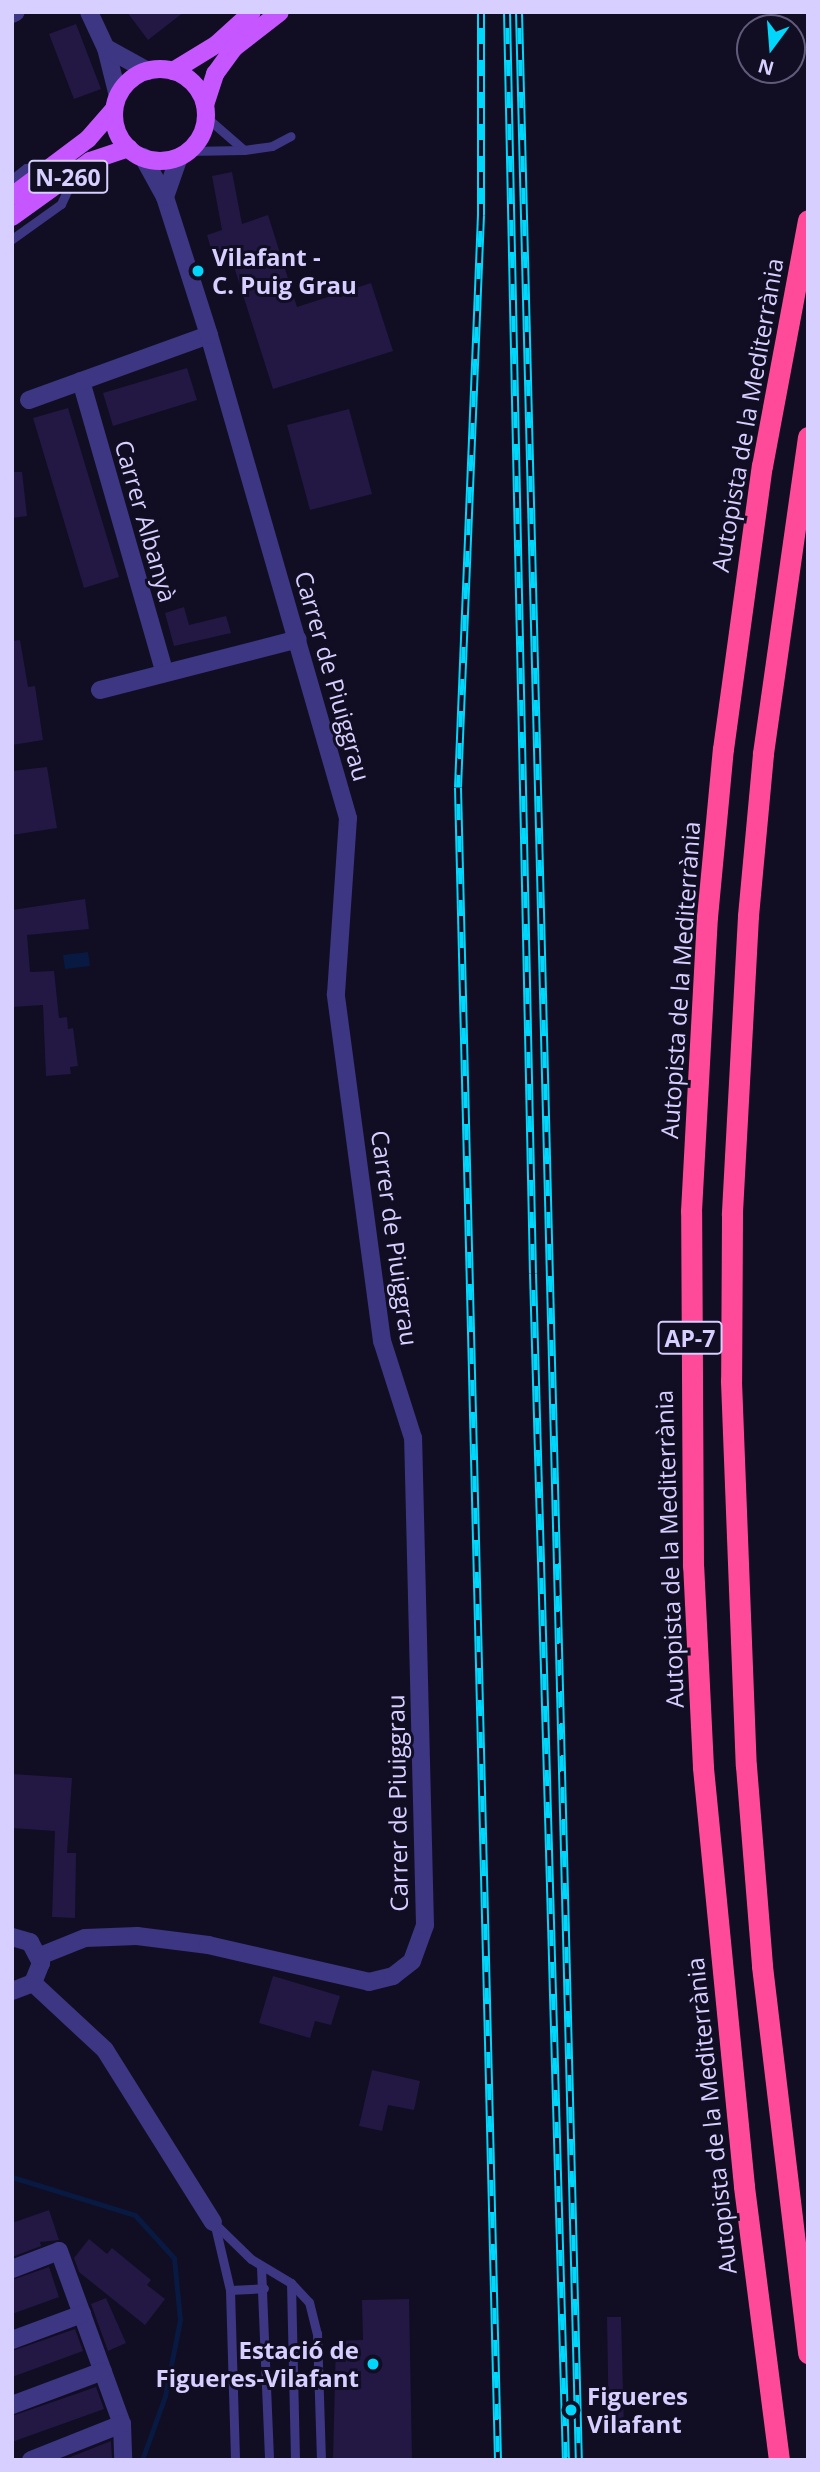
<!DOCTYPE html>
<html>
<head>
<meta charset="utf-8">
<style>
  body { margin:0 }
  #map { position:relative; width:820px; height:2472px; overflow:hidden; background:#110d23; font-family:"Open Sans",sans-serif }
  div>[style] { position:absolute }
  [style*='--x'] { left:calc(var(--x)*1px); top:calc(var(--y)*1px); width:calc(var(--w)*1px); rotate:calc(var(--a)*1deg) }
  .water>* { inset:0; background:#081a41 }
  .stream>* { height:5px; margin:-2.5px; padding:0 2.5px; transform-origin:2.5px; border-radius:2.5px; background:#081a41 }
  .building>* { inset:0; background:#231844 }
  .service>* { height:9px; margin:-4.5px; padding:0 4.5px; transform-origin:4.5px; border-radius:4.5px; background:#3c3683 }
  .minor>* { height:18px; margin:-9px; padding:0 9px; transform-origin:9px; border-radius:9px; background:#3c3683 }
  .primary>* { height:18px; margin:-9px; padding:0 9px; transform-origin:9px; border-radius:9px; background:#c656ff }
  .primary>.ring { margin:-9px; padding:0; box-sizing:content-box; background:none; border:18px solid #c656ff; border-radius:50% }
  .motorway>* { height:21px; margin:-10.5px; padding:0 10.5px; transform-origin:10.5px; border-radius:10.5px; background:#ff4a9a }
  .rail>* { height:8px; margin-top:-4px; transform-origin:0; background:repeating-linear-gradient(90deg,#110d23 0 16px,#00d7fa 0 32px); box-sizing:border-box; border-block:2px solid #00d7fa }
  .dots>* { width:19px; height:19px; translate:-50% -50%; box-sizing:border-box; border:4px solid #110d23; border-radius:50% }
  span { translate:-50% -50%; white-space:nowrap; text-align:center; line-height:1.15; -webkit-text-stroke:6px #110d23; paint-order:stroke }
  .shield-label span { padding:2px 5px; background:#110d23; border:2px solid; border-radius:5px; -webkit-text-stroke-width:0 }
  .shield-label { font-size:23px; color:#d6cfff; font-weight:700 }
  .poi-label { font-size:24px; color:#d6cfff; font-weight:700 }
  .left { translate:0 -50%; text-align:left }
  .right { translate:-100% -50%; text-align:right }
  .street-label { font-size:24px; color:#d6cfff }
  .frame { position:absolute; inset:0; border:14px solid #d6cfff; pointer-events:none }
  .north { position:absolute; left:736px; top:14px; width:70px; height:70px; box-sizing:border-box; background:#110d23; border:2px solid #605b7b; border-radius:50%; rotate:196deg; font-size:19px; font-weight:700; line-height:28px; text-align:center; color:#d6cfff }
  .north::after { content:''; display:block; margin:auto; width:24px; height:32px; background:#00d7fa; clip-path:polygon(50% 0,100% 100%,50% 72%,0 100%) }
</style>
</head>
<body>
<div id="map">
  <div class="water">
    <i style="clip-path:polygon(88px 952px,90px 966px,65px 969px,63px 955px)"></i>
  </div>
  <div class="stream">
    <i style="--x:12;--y:2177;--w:129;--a:17.2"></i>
    <i style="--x:135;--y:2215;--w:58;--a:47.8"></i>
    <i style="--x:174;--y:2258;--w:62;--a:84.5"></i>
    <i style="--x:180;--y:2320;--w:77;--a:101.2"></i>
    <i style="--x:165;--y:2396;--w:68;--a:109.8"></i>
  </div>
  <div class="building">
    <i style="clip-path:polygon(127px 12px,184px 12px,148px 40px)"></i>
    <i style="clip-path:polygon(76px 24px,101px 89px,74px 99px,49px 34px)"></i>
    <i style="clip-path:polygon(232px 172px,242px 224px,268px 215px,297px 307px,371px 283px,393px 351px,273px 389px,230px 254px,214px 259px,207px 235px,222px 230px,212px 176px)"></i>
    <i style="clip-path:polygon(187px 368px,197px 400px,113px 426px,103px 393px)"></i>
    <i style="clip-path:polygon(68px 408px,119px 577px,84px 588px,33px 418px)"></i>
    <i style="clip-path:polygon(349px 409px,372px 494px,310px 510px,287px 425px)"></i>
    <i style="clip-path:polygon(12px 472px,22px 472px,27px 516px,12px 518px)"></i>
    <i style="clip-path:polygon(184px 607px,189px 625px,226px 616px,231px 633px,174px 646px,165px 613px)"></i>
    <i style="clip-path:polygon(20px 640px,28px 687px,35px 686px,43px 740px,12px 745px,12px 641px)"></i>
    <i style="clip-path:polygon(47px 767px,57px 828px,12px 835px,12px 771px)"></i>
    <i style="clip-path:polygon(85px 899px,89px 929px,27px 935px,30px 972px,54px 971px,59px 1018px,67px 1017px,68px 1029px,73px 1028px,78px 1066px,70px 1067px,71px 1074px,46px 1076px,43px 1005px,12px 1007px,12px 910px)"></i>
    <i style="clip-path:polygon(12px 1774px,72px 1778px,67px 1853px,76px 1853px,75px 1918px,52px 1917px,55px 1831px,12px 1828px)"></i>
    <i style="clip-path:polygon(273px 1976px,340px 1996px,331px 2025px,315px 2021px,310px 2038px,259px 2023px)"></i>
    <i style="clip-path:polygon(372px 2070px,420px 2081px,414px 2110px,388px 2105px,382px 2131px,359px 2126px)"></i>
    <i style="clip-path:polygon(49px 2210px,59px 2240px,40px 2242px,41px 2246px,12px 2257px,12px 2223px)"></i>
    <i style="clip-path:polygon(89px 2239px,107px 2254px,112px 2248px,151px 2280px,147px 2285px,165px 2299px,145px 2325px,79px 2272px,74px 2258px)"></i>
    <i style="clip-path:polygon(49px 2267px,59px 2297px,12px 2314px,12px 2280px)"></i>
    <i style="clip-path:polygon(106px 2298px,126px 2343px,108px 2351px,91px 2304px)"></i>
    <i style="clip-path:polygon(409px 2299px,412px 2460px,333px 2460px,336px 2341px,363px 2340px,362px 2300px)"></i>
    <i style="clip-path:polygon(607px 2317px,621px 2317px,624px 2431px,609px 2431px)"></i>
    <i style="clip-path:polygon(75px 2329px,83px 2351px,12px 2377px,12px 2351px)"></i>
    <i style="clip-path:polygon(96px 2387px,104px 2409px,12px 2442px,12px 2416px)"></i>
    <i style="clip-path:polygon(111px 2441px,112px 2460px,63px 2460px)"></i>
  </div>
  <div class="service">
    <i style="--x:206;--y:117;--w:49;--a:40.9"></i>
    <i style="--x:188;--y:151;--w:56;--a:-1"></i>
    <i style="--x:244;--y:150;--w:28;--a:-8"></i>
    <i style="--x:272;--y:146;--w:21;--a:-28"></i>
    <i style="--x:12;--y:179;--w:18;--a:-38"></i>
    <i style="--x:26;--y:168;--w:22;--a:-5"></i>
    <i style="--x:12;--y:239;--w:60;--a:-35.5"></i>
    <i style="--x:61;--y:204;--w:29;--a:-65"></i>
    <i style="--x:213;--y:2222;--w:53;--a:44.2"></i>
    <i style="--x:251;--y:2259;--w:47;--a:31"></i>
    <i style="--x:291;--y:2283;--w:26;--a:47"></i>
    <i style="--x:309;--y:2302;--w:32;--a:76"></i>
    <i style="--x:317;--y:2333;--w:127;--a:88.2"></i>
    <i style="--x:215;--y:2226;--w:66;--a:76.8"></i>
    <i style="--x:230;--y:2290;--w:170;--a:88.3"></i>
    <i style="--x:261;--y:2267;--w:193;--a:87.6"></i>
    <i style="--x:291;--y:2283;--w:177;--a:88.7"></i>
    <i style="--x:230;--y:2290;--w:34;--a:-3"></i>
  </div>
  <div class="minor">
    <i style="--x:89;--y:12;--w:40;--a:65"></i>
    <i style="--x:106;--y:48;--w:49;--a:76"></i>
    <i style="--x:12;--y:14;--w:4;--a:-27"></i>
    <i style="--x:106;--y:48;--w:48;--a:28.7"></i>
    <i style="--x:165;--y:197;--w:42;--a:-70.7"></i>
    <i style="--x:81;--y:381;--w:304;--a:74"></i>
    <i style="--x:29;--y:400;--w:191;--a:-19.9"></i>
    <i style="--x:100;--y:690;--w:204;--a:-14.4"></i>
    <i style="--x:12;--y:1937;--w:19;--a:16"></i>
    <i style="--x:30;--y:1942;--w:24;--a:62"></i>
    <i style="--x:41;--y:1963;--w:22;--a:112"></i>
    <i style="--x:33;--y:1983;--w:22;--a:159"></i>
    <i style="--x:40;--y:1956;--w:48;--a:-21.8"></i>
    <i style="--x:85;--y:1938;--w:52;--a:-2.2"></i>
    <i style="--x:137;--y:1936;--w:72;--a:7.2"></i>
    <i style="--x:208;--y:1945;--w:165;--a:12.9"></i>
    <i style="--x:369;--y:1982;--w:25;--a:-14"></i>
    <i style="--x:393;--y:1976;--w:24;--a:-38"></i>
    <i style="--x:412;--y:1961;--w:38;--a:-70"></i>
    <i style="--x:425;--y:1925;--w:487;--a:-91.4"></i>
    <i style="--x:413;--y:1438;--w:102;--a:-107.7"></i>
    <i style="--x:382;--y:1341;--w:350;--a:-97.6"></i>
    <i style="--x:336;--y:994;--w:176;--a:-86.1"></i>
    <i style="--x:348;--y:818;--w:503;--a:-106.06"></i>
    <i style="--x:209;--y:335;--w:145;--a:-107.7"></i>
    <i style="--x:165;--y:197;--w:46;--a:-118.8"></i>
    <i style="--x:33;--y:1983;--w:98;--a:42.9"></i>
    <i style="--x:105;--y:2050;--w:203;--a:57.9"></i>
    <i style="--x:12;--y:2269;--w:50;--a:-21"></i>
    <i style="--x:59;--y:2251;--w:184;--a:70"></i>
    <i style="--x:122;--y:2424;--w:36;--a:88"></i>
    <i style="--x:12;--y:2340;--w:75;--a:-20.4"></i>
    <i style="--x:12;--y:2405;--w:97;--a:-20.5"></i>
    <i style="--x:31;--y:2460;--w:98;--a:-21.6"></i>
  </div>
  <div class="primary">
    <i class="ring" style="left:114px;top:69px;width:74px;height:74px"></i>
    <i style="--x:173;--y:71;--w:52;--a:-31.5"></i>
    <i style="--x:217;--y:44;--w:47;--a:-42.4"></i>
    <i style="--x:205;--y:105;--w:33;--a:-72"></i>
    <i style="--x:215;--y:74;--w:32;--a:-54"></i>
    <i style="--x:234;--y:48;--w:58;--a:-38"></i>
    <i style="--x:12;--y:196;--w:95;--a:-36.9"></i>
    <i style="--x:88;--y:139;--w:40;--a:-49"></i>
    <i style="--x:12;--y:217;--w:96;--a:-35.7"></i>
    <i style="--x:90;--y:161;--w:41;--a:-18.4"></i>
  </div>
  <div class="motorway">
    <i style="--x:808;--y:437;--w:320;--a:98.1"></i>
    <i style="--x:763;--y:754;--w:163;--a:95.3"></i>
    <i style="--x:748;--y:916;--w:299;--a:93.1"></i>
    <i style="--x:732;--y:1215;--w:166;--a:90.3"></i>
    <i style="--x:731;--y:1381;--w:385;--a:87.8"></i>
    <i style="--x:746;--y:1766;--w:201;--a:85.4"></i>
    <i style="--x:762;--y:1966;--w:390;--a:83.2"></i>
    <i style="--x:779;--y:2460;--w:276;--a:-97.3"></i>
    <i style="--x:744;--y:2186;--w:421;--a:-95.6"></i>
    <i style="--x:703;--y:1767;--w:201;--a:-92.8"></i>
    <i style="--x:693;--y:1566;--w:355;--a:-90.3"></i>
    <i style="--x:691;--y:1211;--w:294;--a:-86.9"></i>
    <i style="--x:707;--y:917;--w:169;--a:-84.6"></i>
    <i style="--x:723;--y:749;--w:286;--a:-82.2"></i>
    <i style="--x:762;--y:466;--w:250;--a:-79.4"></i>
  </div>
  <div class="rail">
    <i style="--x:481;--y:12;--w:203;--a:90"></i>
    <i style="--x:481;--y:215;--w:573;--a:92.3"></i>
    <i style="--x:458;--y:788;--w:1672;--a:88.63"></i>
    <i style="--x:507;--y:12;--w:1262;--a:88.82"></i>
    <i style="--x:533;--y:1274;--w:1186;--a:88.41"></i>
    <i style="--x:519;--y:12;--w:2449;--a:88.6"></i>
  </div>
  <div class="dots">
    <i style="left:198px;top:271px;background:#00d7fa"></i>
    <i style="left:373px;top:2364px;background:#00d7fa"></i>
    <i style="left:571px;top:2410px;background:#00d7fa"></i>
  </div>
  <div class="shield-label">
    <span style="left:68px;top:177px">N-260</span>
    <span style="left:690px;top:1338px">AP-7</span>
  </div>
  <div class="poi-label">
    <span class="left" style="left:212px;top:271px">Vilafant -<br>C. Puig Grau</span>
    <span class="right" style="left:359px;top:2364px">Estació de<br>Figueres-Vilafant</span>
    <span class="left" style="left:587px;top:2410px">Figueres<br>Vilafant</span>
  </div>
  <div class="street-label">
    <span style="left:747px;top:415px;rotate:-80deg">Autopista de la Mediterrània</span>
    <span style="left:146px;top:521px;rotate:74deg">Carrer Albanyà</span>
    <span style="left:333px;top:676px;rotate:74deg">Carrer de Piuiggrau</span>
    <span style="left:680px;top:980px;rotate:-86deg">Autopista de la Mediterrània</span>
    <span style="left:395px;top:1238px;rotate:82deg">Carrer de Piuiggrau</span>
    <span style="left:669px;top:1549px;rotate:-92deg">Autopista de la Mediterrània</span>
    <span style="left:397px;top:1803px;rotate:-91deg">Carrer de Piuiggrau</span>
    <span style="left:711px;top:2116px;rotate:-96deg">Autopista de la Mediterrània</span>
  </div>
  <div class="frame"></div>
  <div class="north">N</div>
</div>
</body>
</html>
